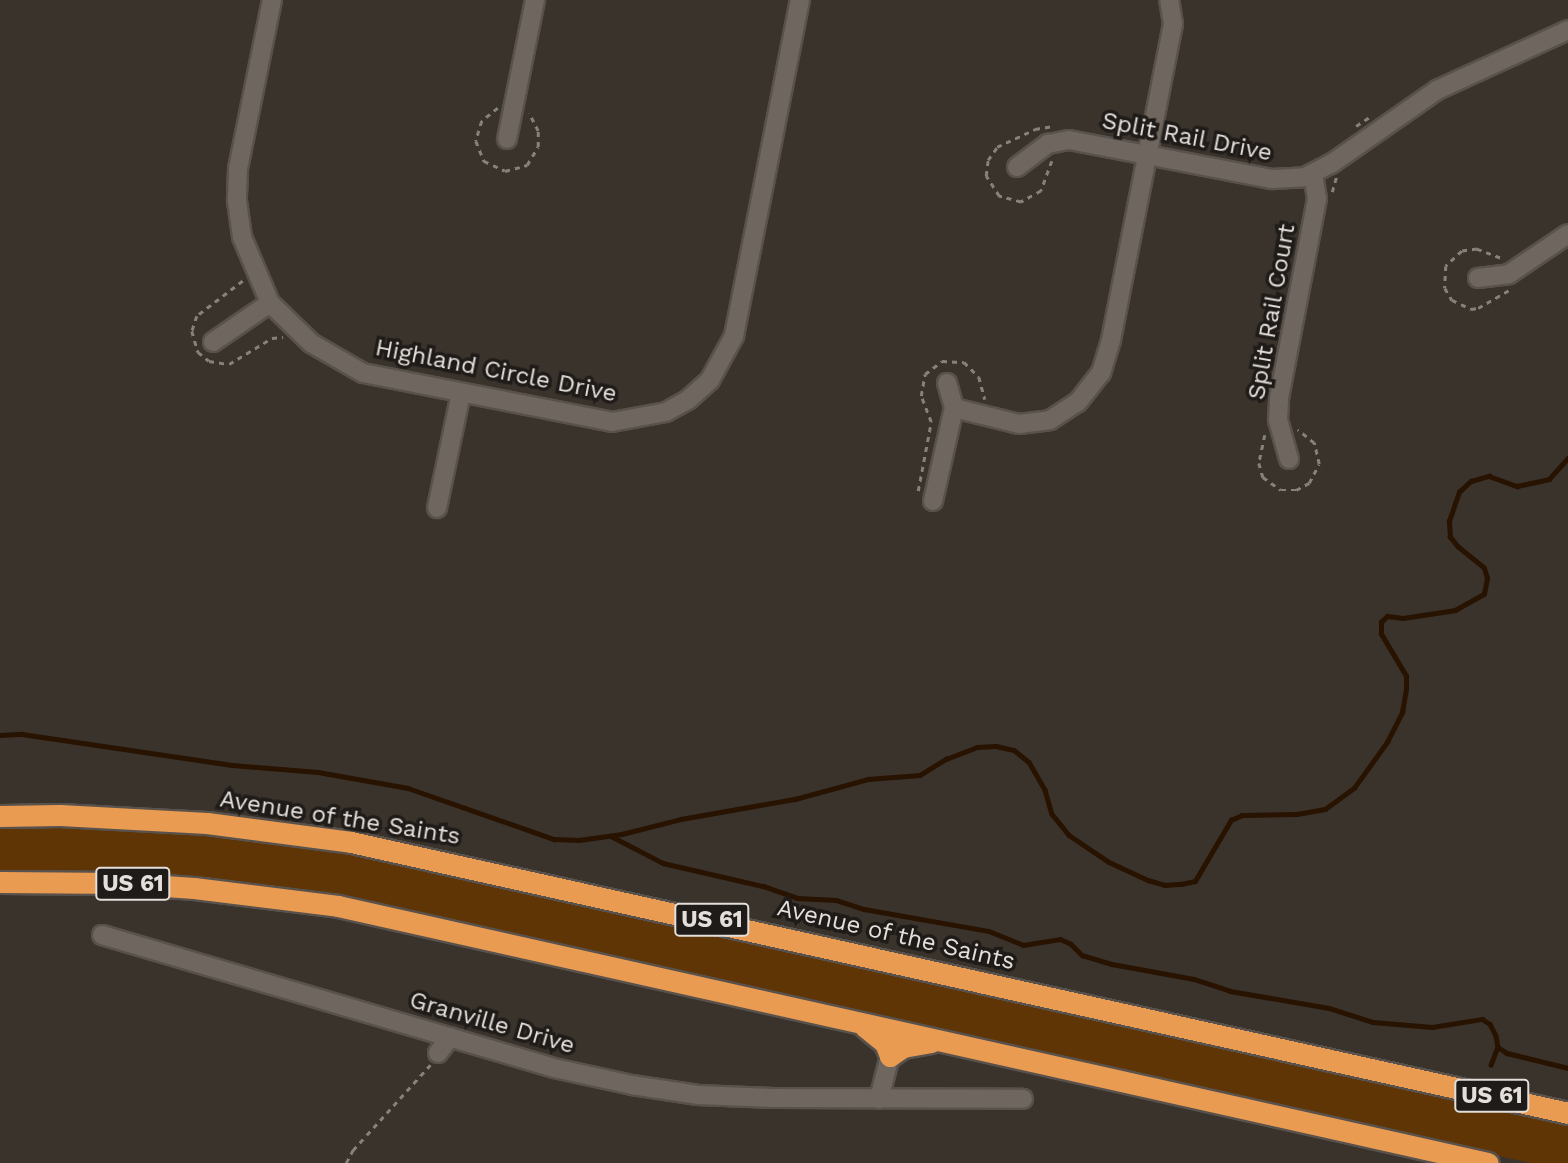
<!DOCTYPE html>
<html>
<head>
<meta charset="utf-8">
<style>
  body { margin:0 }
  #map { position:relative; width:1568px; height:1163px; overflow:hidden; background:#3a332c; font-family:"Work Sans",sans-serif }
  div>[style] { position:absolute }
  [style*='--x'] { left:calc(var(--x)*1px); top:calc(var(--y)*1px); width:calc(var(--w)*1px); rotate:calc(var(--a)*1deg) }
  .green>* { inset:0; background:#5f3505 }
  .stream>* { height:4.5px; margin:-2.25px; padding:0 2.25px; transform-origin:2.25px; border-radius:2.25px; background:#281200 }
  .path>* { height:2.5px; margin-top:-1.25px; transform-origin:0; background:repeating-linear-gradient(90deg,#87817b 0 5px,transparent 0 10px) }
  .roads { filter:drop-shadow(2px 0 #58514c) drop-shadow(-2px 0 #58514c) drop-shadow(0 2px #58514c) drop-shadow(0 -2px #58514c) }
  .minor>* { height:18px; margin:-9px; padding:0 9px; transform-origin:9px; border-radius:9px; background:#6e665f }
  .highway>* { height:21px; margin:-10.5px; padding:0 10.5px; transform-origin:10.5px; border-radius:10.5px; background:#ea9b52 }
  span { translate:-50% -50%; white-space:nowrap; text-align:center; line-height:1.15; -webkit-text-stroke:7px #1f1b18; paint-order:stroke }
  .shield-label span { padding:2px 5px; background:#1f1b18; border:2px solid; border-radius:5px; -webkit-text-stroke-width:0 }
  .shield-label { font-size:23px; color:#e4dfdb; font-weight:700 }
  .street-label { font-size:24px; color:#e4dfdb }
</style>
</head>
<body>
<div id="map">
  <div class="green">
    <i style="clip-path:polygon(58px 823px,206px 830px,301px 842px,1568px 1121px,1568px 1163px,1531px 1163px,393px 908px,0 873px,0 825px)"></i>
  </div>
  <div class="stream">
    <i style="--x:0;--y:735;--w:22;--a:-3"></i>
    <i style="--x:22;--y:734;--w:212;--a:8.4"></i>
    <i style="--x:232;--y:765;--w:86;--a:4.7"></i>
    <i style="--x:318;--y:772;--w:91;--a:10.1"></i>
    <i style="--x:408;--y:788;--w:155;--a:19.3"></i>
    <i style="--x:554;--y:839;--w:25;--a:2"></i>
    <i style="--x:579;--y:840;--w:43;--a:-7.9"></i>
    <i style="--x:622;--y:834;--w:61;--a:-14.3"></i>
    <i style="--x:681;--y:819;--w:116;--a:-10"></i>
    <i style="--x:795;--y:799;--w:76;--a:-15.3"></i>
    <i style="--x:868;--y:779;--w:52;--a:-4.4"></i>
    <i style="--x:920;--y:775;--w:31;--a:-32"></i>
    <i style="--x:946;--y:759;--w:33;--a:-21"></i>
    <i style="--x:977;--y:747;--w:19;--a:-3"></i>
    <i style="--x:996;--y:746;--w:18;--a:13"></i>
    <i style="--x:1014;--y:750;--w:19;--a:39"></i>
    <i style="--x:1029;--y:762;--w:32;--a:60"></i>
    <i style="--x:1045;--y:790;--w:25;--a:74"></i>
    <i style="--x:1052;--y:814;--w:27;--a:51"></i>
    <i style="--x:1069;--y:835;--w:48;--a:34"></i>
    <i style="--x:1109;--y:862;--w:43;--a:24.8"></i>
    <i style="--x:1148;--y:880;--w:18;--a:16"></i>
    <i style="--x:1165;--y:885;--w:16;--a:-4"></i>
    <i style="--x:1181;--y:884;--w:14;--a:-12"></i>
    <i style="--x:1195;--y:881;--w:71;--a:-59.5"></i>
    <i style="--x:1231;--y:820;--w:12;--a:-24"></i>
    <i style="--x:1242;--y:815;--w:55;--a:-1"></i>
    <i style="--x:1297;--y:814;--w:28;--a:-10"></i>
    <i style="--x:1325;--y:809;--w:36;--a:-36"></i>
    <i style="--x:1354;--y:788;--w:57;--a:-54.3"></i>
    <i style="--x:1387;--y:742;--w:34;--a:-63"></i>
    <i style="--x:1402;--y:712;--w:23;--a:-80"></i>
    <i style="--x:1406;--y:689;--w:13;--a:-90"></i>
    <i style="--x:1406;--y:676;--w:49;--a:-120.8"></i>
    <i style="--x:1381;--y:634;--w:12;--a:-90"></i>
    <i style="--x:1381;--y:622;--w:8;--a:-45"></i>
    <i style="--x:1387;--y:616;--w:16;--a:7"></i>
    <i style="--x:1403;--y:618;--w:53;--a:-8.7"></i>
    <i style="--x:1455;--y:610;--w:33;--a:-29"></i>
    <i style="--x:1484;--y:594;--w:16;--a:-79"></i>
    <i style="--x:1487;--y:578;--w:10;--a:-107"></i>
    <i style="--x:1484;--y:568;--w:33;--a:-141"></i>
    <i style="--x:1458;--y:547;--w:13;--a:-129"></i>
    <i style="--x:1450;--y:537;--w:16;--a:-94"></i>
    <i style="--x:1449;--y:521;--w:31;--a:-71"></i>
    <i style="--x:1459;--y:492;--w:16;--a:-43"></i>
    <i style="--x:1471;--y:481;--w:19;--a:-16"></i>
    <i style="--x:1489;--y:476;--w:30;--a:20"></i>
    <i style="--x:1517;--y:486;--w:33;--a:-12"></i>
    <i style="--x:1549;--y:479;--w:28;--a:-48"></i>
    <i style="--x:611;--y:836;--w:59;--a:27.4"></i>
    <i style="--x:663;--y:863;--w:103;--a:13"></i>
    <i style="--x:763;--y:886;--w:36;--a:19"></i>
    <i style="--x:797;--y:898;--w:39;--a:3"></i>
    <i style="--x:836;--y:900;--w:29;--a:18"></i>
    <i style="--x:864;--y:909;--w:127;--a:10"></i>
    <i style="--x:989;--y:931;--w:37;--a:22"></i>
    <i style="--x:1023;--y:945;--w:37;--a:-9"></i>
    <i style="--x:1060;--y:939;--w:12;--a:24"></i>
    <i style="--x:1071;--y:944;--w:16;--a:45"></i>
    <i style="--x:1082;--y:955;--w:31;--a:17"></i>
    <i style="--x:1112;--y:964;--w:83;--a:10.4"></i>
    <i style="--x:1194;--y:979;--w:38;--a:18"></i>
    <i style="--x:1230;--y:991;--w:100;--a:9.7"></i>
    <i style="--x:1329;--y:1008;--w:46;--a:17.7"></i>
    <i style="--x:1373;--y:1022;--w:59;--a:4.8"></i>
    <i style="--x:1432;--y:1027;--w:51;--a:-9.1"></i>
    <i style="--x:1482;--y:1019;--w:9;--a:32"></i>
    <i style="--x:1490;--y:1024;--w:13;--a:63"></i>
    <i style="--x:1496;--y:1036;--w:11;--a:80"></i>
    <i style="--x:1498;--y:1047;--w:19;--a:111"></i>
    <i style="--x:1498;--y:1047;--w:11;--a:34"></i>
    <i style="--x:1507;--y:1053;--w:63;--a:13.8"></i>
  </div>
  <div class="path">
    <i style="--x:498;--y:108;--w:21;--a:141"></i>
    <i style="--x:482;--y:121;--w:21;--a:107"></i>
    <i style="--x:476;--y:141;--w:22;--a:68"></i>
    <i style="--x:484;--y:161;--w:23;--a:25"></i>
    <i style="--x:505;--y:171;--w:23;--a:-15"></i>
    <i style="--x:527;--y:165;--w:21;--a:-59"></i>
    <i style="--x:538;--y:147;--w:16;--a:-90"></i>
    <i style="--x:538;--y:131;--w:20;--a:-117"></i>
    <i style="--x:1356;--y:126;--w:18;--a:-34"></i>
    <i style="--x:1052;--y:161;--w:32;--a:110"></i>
    <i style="--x:1041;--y:191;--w:23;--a:151"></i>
    <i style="--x:1021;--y:202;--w:23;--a:-165"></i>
    <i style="--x:999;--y:196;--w:24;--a:-123"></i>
    <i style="--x:986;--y:176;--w:16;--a:-83"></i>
    <i style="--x:988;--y:160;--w:16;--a:-55"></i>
    <i style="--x:997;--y:147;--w:42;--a:-25.3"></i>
    <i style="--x:1035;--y:129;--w:19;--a:-9"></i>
    <i style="--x:1332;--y:192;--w:15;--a:-74"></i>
    <i style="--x:1500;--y:258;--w:25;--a:-159"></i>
    <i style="--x:1477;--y:249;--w:15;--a:172"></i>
    <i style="--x:1462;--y:251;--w:22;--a:137"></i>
    <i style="--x:1446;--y:266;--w:22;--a:93"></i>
    <i style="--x:1445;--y:288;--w:14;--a:60"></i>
    <i style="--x:1452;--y:300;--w:21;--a:25"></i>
    <i style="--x:1471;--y:309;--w:7;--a:-8"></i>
    <i style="--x:1478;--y:308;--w:38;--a:-30"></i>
    <i style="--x:243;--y:281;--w:58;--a:142.7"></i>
    <i style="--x:197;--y:316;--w:16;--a:108"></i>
    <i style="--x:192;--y:331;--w:22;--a:74"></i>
    <i style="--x:198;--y:352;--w:14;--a:39"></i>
    <i style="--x:209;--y:361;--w:20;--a:9"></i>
    <i style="--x:229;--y:364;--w:50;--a:-31.2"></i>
    <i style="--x:272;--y:338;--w:11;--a:-5"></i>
    <i style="--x:1265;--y:435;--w:29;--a:102"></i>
    <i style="--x:1259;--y:463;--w:15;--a:74"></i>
    <i style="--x:1263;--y:477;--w:22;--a:36"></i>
    <i style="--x:1281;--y:490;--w:15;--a:0"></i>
    <i style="--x:1296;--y:490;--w:15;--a:-28"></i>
    <i style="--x:1309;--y:483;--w:21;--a:-62"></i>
    <i style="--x:1319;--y:464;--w:22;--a:-103"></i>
    <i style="--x:1314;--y:443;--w:21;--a:-141"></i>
    <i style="--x:918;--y:491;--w:70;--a:-79.3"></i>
    <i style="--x:931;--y:422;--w:28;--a:-111"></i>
    <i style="--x:921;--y:396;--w:22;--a:-80"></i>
    <i style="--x:925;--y:374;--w:21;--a:-37"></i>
    <i style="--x:942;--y:361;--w:22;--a:3"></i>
    <i style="--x:964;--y:362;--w:21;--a:45"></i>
    <i style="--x:979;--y:377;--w:23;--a:75"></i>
    <i style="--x:346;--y:1163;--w:15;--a:-62"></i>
    <i style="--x:353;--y:1150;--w:115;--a:-47.8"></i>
  </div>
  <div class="roads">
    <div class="minor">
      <i style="--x:272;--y:0;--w:171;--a:101.4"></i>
      <i style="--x:238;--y:168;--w:33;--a:92"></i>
      <i style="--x:237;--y:201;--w:36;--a:82"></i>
      <i style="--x:242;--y:237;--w:72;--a:67"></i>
      <i style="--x:270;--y:303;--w:57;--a:44.3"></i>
      <i style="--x:311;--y:343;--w:60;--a:30"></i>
      <i style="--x:363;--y:373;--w:254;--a:11.1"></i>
      <i style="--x:612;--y:422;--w:55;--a:-10.5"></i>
      <i style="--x:666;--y:412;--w:26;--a:-29"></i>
      <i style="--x:689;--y:399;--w:28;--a:-42"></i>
      <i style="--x:710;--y:380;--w:50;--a:-61.4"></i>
      <i style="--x:734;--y:336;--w:342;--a:-78.9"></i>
      <i style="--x:507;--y:139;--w:142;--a:-78.6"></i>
      <i style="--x:1017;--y:167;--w:39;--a:-37"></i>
      <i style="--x:1048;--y:144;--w:21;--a:-11"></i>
      <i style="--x:1069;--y:140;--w:207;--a:10.9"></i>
      <i style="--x:1272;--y:179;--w:33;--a:-3"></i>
      <i style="--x:1305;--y:177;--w:29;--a:-27"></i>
      <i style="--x:1331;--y:164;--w:129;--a:-34.9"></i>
      <i style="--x:1437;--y:90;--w:144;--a:-24.6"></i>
      <i style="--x:1478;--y:278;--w:31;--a:-7"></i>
      <i style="--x:1509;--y:274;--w:71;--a:-34.1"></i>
      <i style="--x:213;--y:342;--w:69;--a:-34.4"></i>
      <i style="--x:947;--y:383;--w:26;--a:74"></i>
      <i style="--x:1289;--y:459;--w:41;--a:-105.8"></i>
      <i style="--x:1278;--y:420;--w:22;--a:-87"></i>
      <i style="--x:1279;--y:398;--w:203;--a:-79.2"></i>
      <i style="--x:1317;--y:199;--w:26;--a:-99"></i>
      <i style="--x:933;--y:501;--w:95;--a:-77.3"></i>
      <i style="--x:954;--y:408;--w:67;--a:13.8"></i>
      <i style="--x:1019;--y:424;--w:31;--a:-7"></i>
      <i style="--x:1050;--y:420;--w:33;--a:-33"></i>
      <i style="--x:1078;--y:402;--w:37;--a:-52"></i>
      <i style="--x:1101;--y:373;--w:34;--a:-73"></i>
      <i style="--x:1111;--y:340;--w:322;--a:-78.9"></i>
      <i style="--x:1173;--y:24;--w:24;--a:-99"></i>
      <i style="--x:437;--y:508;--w:117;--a:-78.2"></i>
      <i style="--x:102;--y:935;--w:471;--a:16.4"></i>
      <i style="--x:554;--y:1068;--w:80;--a:12.3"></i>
      <i style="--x:632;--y:1085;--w:67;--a:8.6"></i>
      <i style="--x:698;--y:1095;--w:75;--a:2.3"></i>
      <i style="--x:773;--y:1098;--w:250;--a:0.2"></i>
      <i style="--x:438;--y:1053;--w:20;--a:-53"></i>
      <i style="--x:879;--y:1099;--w:44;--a:-75.7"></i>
    </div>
    <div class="highway">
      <i style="--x:0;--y:816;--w:60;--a:-1"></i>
      <i style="--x:60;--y:815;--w:147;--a:3.1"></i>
      <i style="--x:207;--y:823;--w:145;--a:7.5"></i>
      <i style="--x:351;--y:842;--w:1247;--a:12.55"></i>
      <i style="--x:0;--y:882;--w:121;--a:0.5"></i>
      <i style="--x:121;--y:883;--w:73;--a:3.9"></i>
      <i style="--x:194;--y:888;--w:145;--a:7.1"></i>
      <i style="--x:338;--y:906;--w:1178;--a:12.6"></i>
      <i style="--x:864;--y:1026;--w:27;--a:39"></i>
      <i style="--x:885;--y:1043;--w:14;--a:69"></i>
      <i style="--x:890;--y:1056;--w:16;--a:-35"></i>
      <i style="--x:903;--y:1047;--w:29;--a:-10"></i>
    </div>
  </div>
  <div class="shield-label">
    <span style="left:133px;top:884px">US 61</span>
    <span style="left:712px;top:920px">US 61</span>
    <span style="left:1492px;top:1096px">US 61</span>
  </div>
  <div class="street-label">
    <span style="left:1187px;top:137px;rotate:11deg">Split Rail Drive</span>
    <span style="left:1272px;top:312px;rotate:-80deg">Split Rail Court</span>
    <span style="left:496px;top:371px;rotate:11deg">Highland Circle Drive</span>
    <span style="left:340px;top:818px;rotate:9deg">Avenue of the Saints</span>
    <span style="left:896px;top:935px;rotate:13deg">Avenue of the Saints</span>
    <span style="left:492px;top:1023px;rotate:16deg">Granville Drive</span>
  </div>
</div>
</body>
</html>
